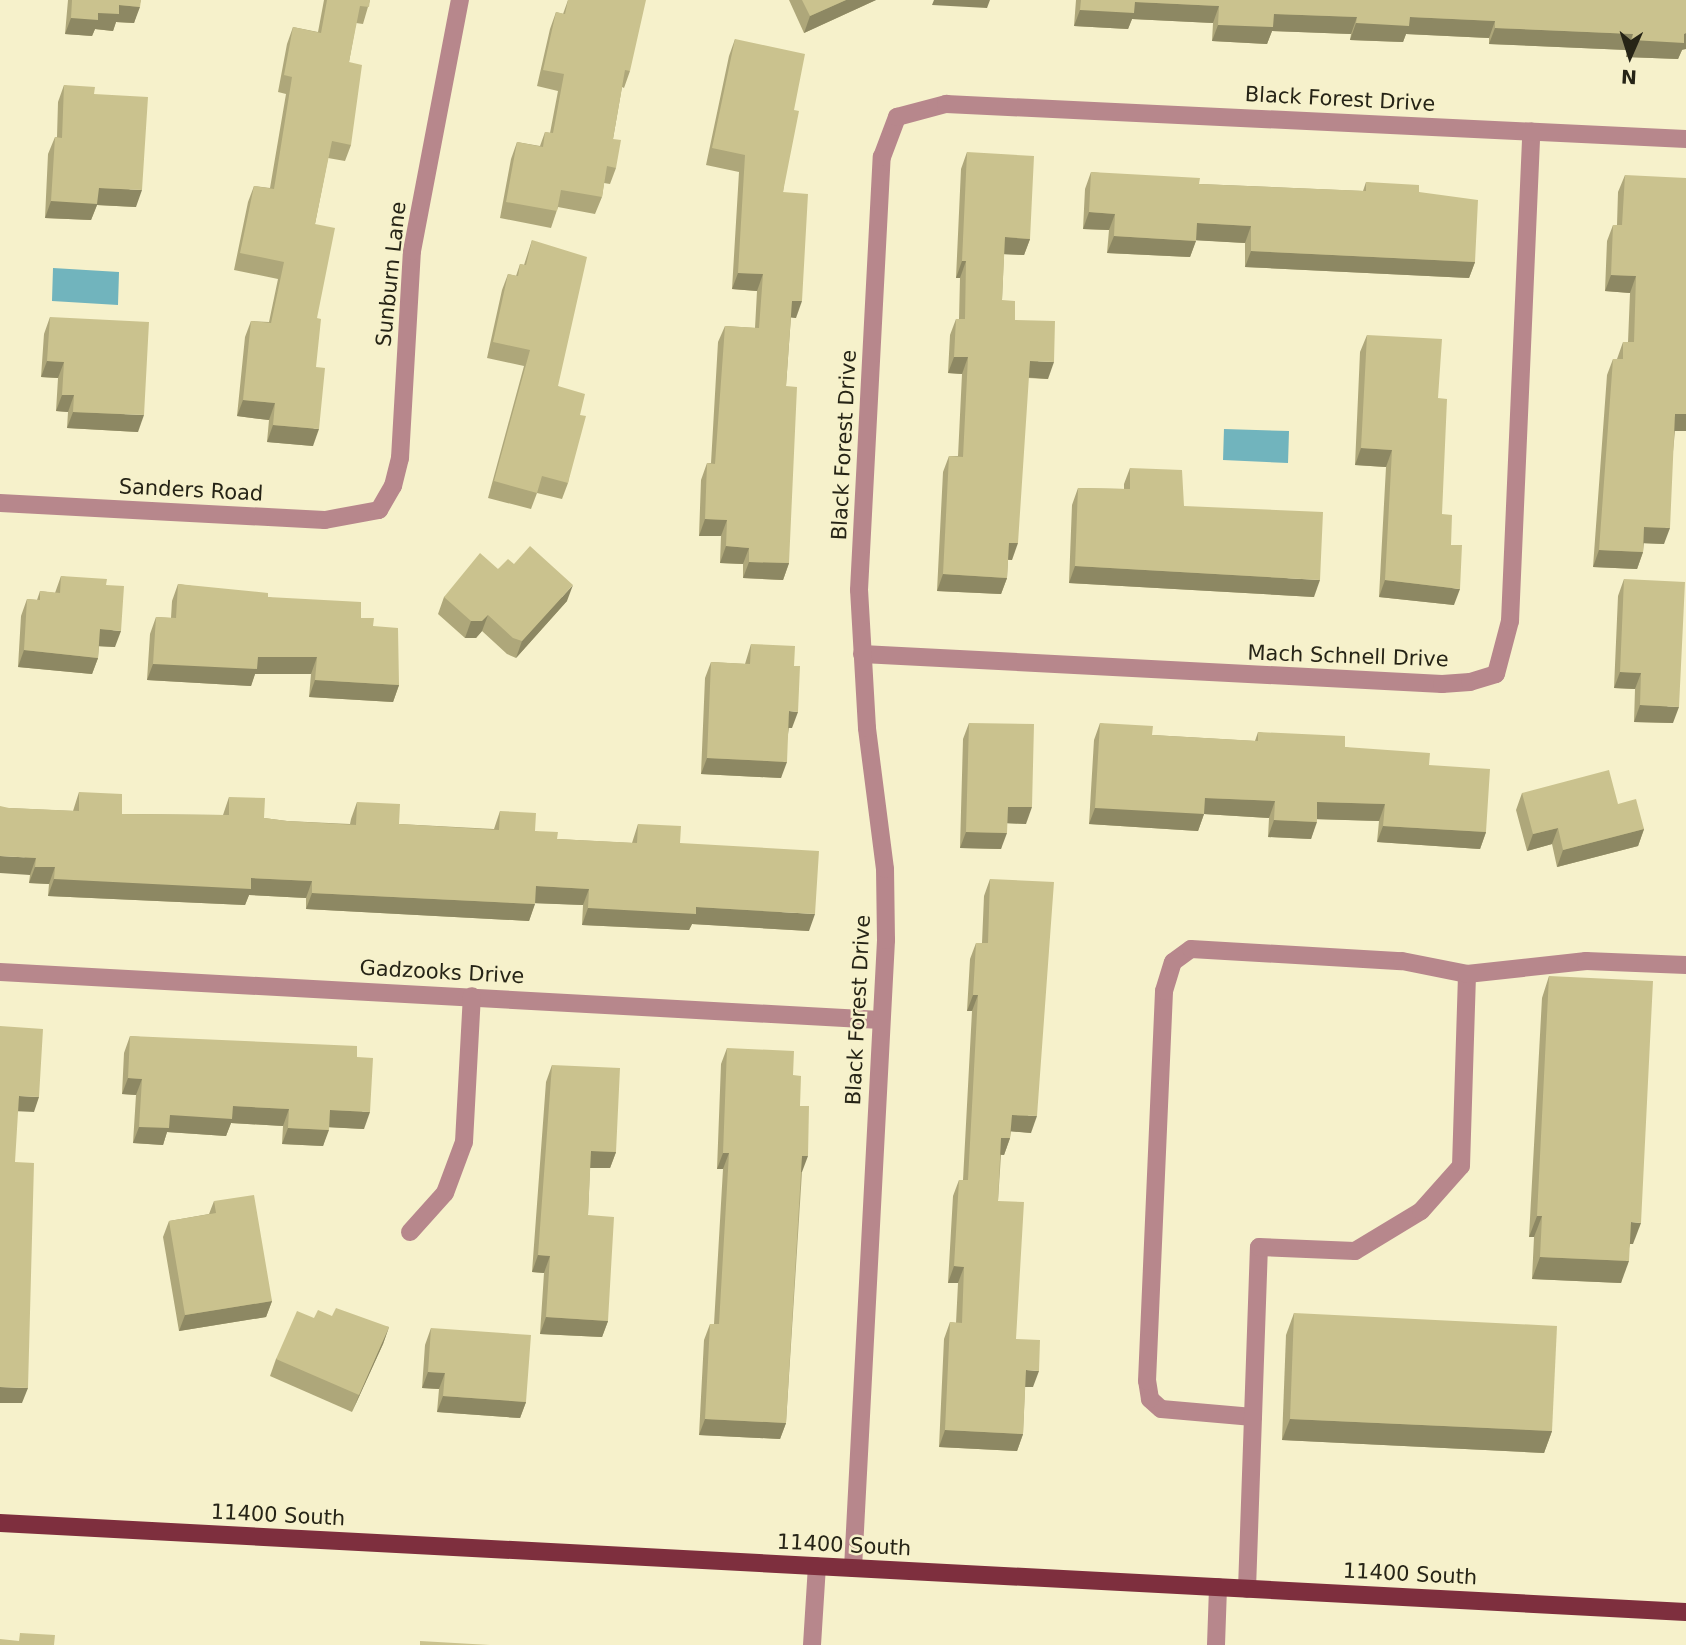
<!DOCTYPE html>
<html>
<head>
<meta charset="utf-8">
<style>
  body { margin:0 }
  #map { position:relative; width:1686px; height:1645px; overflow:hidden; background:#f6f1cb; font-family:"DejaVu Sans",sans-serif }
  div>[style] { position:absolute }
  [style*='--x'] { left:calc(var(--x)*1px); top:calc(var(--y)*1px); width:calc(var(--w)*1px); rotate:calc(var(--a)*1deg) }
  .water>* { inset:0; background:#71b4bd }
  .service>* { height:18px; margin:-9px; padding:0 9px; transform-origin:9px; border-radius:9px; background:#b7878c }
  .minor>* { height:18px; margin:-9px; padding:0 9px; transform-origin:9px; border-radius:9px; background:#b7878c }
  .primary>* { height:18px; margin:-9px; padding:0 9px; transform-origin:9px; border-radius:9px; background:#7e2f3e }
  .wall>* { inset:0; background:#aea77a }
  .shaded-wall>* { inset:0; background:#8d8863 }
  .building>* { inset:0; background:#cac28e }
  span { translate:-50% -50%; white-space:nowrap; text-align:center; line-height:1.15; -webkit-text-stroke:5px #f6f1cb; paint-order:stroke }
  .street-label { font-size:21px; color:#262416 }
  .north { position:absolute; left:1595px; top:21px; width:70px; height:70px; -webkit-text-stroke:5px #f6f1cb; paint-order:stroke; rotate:183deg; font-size:19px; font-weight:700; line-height:28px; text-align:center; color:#262416 }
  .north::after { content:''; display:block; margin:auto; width:24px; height:32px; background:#262416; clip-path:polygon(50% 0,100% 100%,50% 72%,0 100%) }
</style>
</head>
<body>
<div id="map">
  <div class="water">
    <i style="clip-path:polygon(53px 268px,119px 272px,118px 305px,52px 301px)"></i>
    <i style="clip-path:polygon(1224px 429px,1289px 431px,1288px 463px,1223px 460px)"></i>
  </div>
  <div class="service">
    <i style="--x:1253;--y:1417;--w:92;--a:-175"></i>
    <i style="--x:1161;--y:1409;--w:15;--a:-138"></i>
    <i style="--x:1150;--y:1399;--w:18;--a:-99"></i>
    <i style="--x:1147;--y:1381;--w:390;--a:-87.5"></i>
    <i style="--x:1164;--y:991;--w:30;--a:-73"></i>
    <i style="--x:1173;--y:962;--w:22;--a:-36"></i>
    <i style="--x:1191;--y:949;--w:211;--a:3.3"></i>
    <i style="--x:1402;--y:961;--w:66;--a:11.3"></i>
    <i style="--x:1247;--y:1589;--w:342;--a:-88"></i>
    <i style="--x:1259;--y:1247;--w:96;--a:2.4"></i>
    <i style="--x:1355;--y:1251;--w:77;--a:-31.2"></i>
    <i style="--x:1421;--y:1211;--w:60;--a:-48.4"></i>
    <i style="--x:1461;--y:1166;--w:192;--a:-88.2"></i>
    <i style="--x:1467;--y:974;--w:120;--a:-6.2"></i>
    <i style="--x:1586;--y:961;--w:100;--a:2.3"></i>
  </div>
  <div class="minor">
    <i style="--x:0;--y:503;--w:325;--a:3"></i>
    <i style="--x:325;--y:520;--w:55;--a:-10.5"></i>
    <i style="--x:379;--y:510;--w:28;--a:-60"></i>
    <i style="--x:393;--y:486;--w:29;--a:-76"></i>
    <i style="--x:400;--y:458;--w:207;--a:-86.7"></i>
    <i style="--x:412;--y:251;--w:256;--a:-79.2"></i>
    <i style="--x:862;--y:654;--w:581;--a:2.96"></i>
    <i style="--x:1442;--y:684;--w:28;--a:-4"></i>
    <i style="--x:1470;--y:682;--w:27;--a:-17"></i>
    <i style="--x:1496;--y:674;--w:55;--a:-75.2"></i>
    <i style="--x:1510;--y:621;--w:490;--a:-87.5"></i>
    <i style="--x:0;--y:972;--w:882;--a:3.12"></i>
    <i style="--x:410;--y:1232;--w:52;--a:-48.1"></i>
    <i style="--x:445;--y:1193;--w:54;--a:-69.6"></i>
    <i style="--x:464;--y:1142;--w:146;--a:-86.9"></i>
    <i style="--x:853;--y:1568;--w:629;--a:-86.99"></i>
    <i style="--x:886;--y:940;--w:71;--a:-90.8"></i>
    <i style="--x:885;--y:869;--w:142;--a:-97.3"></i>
    <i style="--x:867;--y:728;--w:138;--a:-93.3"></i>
    <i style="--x:859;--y:590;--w:434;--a:-87"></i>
    <i style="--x:882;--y:157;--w:43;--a:-69.4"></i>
    <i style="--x:897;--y:117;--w:51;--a:-14.9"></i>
    <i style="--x:946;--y:104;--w:741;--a:2.71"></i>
    <i style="--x:812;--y:1645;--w:79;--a:-86.4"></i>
    <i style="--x:1216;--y:1645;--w:58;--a:-88"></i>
  </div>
  <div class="primary">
    <i style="--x:0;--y:1523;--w:1688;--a:3.02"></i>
  </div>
  <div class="wall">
    <i style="clip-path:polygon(68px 0,141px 0,134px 23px,116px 22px,113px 31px,95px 29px,92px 36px,65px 34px)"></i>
    <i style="clip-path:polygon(324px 0,370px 0,363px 24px,356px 23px,349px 62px,351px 145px,345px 161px,328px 158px,315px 224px,317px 318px,313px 446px,267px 442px,269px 420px,237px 416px,245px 337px,251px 321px,269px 322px,278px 279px,234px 270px,248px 202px,254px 186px,270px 188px,286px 94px,278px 92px,287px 44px,293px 27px,318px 32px)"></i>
    <i style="clip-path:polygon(568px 0,630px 71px,624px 88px,622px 87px,613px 139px,616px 168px,610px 184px,604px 183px,602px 197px,595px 214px,558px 207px,551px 228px,500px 218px,511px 159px,517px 142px,540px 146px,545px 132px,550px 133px,558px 91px,537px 86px,550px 29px,556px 12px,563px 14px)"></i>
    <i style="clip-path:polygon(789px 0,876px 0,804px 33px)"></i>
    <i style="clip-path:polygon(1076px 0,1686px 0,1682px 50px,1678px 59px,1626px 57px,1627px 50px,1489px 44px,1489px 38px,1406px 34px,1403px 42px,1350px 40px,1351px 34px,1272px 31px,1267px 44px,1212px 41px,1213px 23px,1132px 19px,1128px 29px,1074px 26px)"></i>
    <i style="clip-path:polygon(735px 39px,794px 110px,783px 192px,796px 318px,791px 317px,786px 386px,789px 563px,783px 580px,743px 578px,743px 564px,720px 563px,721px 536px,699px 536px,701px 480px,707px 463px,711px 463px,718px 342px,725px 326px,755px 328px,757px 291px,732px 289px,739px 172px,706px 165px,729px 56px)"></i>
    <i style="clip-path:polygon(64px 85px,94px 94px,136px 207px,97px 205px,91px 220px,45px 218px,48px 154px,55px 137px,57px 137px,58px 102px)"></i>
    <i style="clip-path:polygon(967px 152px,1030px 239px,1024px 255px,1004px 254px,1002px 300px,1015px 320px,1048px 379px,1028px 378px,1012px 560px,1008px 560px,1007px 578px,1001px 594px,937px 591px,943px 472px,949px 456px,958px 456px,962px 374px,948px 373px,950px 335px,956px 319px,959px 319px,960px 278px,956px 278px,961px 169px)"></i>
    <i style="clip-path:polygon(1091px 172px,1199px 184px,1363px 191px,1366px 182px,1419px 192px,1475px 262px,1469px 278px,1245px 267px,1245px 243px,1196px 240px,1190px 257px,1107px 253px,1109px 230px,1083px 229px,1085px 189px)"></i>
    <i style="clip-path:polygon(1625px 175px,1675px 431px,1664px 544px,1644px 543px,1643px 552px,1637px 569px,1593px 567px,1607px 375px,1613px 359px,1617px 359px,1623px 342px,1628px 342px,1630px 293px,1605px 291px,1607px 241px,1613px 225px,1617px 225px,1618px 192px)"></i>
    <i style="clip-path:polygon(532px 240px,558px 386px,580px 415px,568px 483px,562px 499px,537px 493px,531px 509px,488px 498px,524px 366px,487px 358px,502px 290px,508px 274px,516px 276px,520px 264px,524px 265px)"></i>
    <i style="clip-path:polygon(50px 317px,138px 432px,67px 428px,68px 412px,56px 411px,58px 378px,41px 377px,44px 334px)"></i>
    <i style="clip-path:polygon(1367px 335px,1438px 398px,1442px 514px,1454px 605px,1379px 597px,1386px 467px,1355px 465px,1360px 352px)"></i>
    <i style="clip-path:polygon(1130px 468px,1184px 506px,1314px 597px,1069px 583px,1072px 505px,1078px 488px,1124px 489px,1124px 484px)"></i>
    <i style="clip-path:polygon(514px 564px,567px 601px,516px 658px,507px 654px,482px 631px,476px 638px,465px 638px,438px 614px,444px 597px,498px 569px)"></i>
    <i style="clip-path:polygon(61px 576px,106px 585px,115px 647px,99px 646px,98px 658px,92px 674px,18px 667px,21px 616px,27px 599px,37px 600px,40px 591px,55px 593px)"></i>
    <i style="clip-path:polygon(1624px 579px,1673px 723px,1634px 722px,1635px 689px,1614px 688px,1618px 596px)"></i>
    <i style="clip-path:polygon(178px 584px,268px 597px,361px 618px,373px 626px,399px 685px,393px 702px,309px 697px,311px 674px,255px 674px,251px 686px,147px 680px,150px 634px,156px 617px,171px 618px,172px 601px)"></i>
    <i style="clip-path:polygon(751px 644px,792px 728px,789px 728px,781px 778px,701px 774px,705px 678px,711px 662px,745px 664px)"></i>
    <i style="clip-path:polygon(969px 723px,1026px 824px,1007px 823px,1001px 849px,960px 848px,963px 739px)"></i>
    <i style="clip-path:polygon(1100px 723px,1152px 735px,1255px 741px,1258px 732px,1345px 747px,1429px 765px,1486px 832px,1480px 849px,1377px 842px,1379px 821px,1317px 819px,1311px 839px,1268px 837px,1269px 818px,1204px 814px,1198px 831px,1089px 824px,1094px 740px)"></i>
    <i style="clip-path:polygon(79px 792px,122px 814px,223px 815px,229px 797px,264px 818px,287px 821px,350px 824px,351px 819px,357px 802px,399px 824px,494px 829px,500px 811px,535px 831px,557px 839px,632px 843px,638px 824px,680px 843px,809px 931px,692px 924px,689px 930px,582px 925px,583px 905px,535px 903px,529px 921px,306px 909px,306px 898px,249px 895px,245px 905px,48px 896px,49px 884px,29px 883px,30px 875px,9px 808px,73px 811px)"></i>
    <i style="clip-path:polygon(1522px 793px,1618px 804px,1644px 829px,1638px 846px,1557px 867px,1552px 844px,1527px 851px,1516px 810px)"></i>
    <i style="clip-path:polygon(990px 879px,1031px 1133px,1011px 1131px,1010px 1138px,1004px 1155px,1001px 1155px,998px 1201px,1016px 1339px,1033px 1387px,1025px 1387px,1023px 1434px,1017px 1451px,939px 1447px,944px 1339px,950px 1322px,956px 1323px,958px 1283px,948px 1283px,953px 1196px,959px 1180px,963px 1180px,972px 1011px,967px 1011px,970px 959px,976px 943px,982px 943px,984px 896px)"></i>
    <i style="clip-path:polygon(1549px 976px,1633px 1244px,1630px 1244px,1621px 1283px,1532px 1279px,1534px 1237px,1529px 1237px,1542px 998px)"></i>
    <i style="clip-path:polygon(130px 1036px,357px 1057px,364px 1129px,329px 1127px,323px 1146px,282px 1144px,283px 1126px,231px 1123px,226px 1136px,167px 1132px,163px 1145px,133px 1143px,136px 1095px,122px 1094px,124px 1053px)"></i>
    <i style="clip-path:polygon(727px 1048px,793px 1075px,800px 1106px,802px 1172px,786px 1423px,780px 1439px,699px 1435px,704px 1340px,710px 1324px,714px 1324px,723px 1169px,717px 1169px,721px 1064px)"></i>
    <i style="clip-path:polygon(552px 1065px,616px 1152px,610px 1168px,590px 1168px,588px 1215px,608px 1321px,602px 1337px,540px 1334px,544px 1273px,532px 1272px,546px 1082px)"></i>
    <i style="clip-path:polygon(214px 1201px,272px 1301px,266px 1317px,179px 1331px,163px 1237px,169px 1221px,209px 1214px)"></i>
    <i style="clip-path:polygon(1294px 1313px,1552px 1431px,1544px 1453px,1282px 1440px,1286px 1335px)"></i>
    <i style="clip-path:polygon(332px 1316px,389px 1327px,383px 1344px,352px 1412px,270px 1376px,276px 1359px,314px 1318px)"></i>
    <i style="clip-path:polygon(431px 1328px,526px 1402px,520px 1418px,437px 1412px,439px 1389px,422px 1388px,425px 1345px)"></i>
  </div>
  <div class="shaded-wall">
    <i style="clip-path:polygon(846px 0,876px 0,804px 33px,810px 16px)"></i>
    <i style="clip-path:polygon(934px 0,990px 0,987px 8px,932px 5px)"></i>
    <i style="clip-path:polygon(1135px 2px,1219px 6px,1213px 23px,1132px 19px,1128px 29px,1074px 26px,1080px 10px)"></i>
    <i style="clip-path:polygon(119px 5px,140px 7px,134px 23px,116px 22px,113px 31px,95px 29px,92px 36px,65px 34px,71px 18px,98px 13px)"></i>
    <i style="clip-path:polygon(1274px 14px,1357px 17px,1351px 34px,1272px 31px,1267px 44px,1212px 41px,1218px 25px)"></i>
    <i style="clip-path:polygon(1410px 17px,1495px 21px,1489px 38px,1406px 34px,1403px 42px,1350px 40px,1356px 23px)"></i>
    <i style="clip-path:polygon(1495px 28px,1633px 34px,1627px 50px,1489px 44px)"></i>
    <i style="clip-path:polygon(1686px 33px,1686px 49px,1682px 50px,1678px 59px,1626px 57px,1632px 40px)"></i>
    <i style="clip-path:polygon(99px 188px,142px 190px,136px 207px,97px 205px,91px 220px,45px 218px,51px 201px)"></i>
    <i style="clip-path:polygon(1089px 212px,1115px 214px,1109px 230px,1083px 229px)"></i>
    <i style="clip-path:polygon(1197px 223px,1251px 226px,1245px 243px,1191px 240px)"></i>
    <i style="clip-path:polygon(1114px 236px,1196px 241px,1190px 257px,1107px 253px)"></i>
    <i style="clip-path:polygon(1005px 237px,1030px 239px,1024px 255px,999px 254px)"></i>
    <i style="clip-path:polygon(1251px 251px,1475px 262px,1469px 278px,1245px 267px)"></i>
    <i style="clip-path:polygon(962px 261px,966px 261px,960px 278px,956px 278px)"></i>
    <i style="clip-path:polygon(738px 273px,763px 274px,757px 291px,732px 289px)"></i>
    <i style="clip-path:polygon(1611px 275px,1636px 276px,1630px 293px,1605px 291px)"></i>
    <i style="clip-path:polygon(792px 301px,802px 301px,796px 318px,786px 317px)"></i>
    <i style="clip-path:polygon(954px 357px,968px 357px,962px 374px,948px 373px)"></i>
    <i style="clip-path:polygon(47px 361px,64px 362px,58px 378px,41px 377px)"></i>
    <i style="clip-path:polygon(1030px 361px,1054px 362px,1048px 379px,1023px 377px)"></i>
    <i style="clip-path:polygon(62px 395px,74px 395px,68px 412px,56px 411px)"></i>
    <i style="clip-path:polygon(243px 400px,275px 403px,269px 420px,237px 416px)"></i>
    <i style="clip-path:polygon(73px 412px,144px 415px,138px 432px,67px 428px)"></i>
    <i style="clip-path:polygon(1675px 414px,1686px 414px,1686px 431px,1669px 431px)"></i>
    <i style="clip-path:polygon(273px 425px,319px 429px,313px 446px,267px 442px)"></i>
    <i style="clip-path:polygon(1361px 448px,1392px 450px,1386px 467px,1355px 465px)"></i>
    <i style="clip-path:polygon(705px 519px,727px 520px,721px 536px,699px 536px)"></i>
    <i style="clip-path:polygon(1644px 527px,1670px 528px,1664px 544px,1638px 543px)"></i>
    <i style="clip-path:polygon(1009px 543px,1018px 543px,1012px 560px,1003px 559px)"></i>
    <i style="clip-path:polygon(726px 546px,749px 548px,743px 564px,720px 563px)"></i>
    <i style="clip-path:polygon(1599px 550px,1643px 552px,1637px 569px,1593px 567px)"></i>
    <i style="clip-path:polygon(749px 562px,789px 563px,783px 580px,743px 578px)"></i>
    <i style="clip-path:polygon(1075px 566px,1320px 580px,1314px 597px,1069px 583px)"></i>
    <i style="clip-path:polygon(943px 574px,1007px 578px,1001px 594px,937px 591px)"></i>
    <i style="clip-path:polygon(1385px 580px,1460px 589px,1454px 605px,1379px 597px)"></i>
    <i style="clip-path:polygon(573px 585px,567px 601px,516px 658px,522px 641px)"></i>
    <i style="clip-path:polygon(488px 615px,482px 631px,476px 638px,465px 638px,471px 621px)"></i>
    <i style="clip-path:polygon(100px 629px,121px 631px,115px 647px,94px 646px)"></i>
    <i style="clip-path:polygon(24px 650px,98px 658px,92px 674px,18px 667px)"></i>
    <i style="clip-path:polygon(258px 657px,317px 657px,311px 674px,255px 674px,251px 686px,147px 680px,153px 664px)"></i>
    <i style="clip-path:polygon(1620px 672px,1641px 673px,1635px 689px,1614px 688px)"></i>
    <i style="clip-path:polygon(315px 680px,399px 685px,393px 702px,309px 697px)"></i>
    <i style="clip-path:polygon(1640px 705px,1679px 707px,1673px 723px,1634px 722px)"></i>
    <i style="clip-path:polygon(789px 711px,798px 712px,792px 728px,783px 728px)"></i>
    <i style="clip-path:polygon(707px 758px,787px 762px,781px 778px,701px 774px)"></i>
    <i style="clip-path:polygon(1205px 798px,1275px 801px,1269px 818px,1204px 814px,1198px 831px,1089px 824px,1095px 808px)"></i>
    <i style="clip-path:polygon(1317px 802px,1385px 804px,1379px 821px,1311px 819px)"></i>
    <i style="clip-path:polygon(1008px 807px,1032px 807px,1026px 824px,1001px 823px)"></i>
    <i style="clip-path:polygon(1274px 820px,1317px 822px,1311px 839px,1268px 837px)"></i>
    <i style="clip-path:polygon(1383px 826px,1486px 832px,1480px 849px,1377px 842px)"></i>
    <i style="clip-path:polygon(1558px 828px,1552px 844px,1527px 851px,1533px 834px)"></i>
    <i style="clip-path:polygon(1644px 829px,1638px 846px,1557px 867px,1563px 850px)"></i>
    <i style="clip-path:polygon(966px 832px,1007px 833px,1001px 849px,960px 848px)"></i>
    <i style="clip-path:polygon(0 856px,36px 858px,30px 875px,0 873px)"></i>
    <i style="clip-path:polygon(35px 867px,55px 867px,49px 884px,29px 883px)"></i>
    <i style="clip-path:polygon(251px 878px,312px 881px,306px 898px,249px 895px,245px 905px,48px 896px,54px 879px)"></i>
    <i style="clip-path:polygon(536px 886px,589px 889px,583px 905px,530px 903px)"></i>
    <i style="clip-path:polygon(312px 893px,535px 904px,529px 921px,306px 909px)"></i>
    <i style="clip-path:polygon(696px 907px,815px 914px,809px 931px,692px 924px,689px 930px,582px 925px,588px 908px)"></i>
    <i style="clip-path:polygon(973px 995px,978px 995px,972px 1011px,967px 1011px)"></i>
    <i style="clip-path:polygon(128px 1078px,142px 1079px,136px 1095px,122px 1094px)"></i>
    <i style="clip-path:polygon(19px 1096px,39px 1097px,34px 1112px,13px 1111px)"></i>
    <i style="clip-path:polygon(233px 1106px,289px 1109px,283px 1126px,231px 1123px,226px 1136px,167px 1132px,163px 1145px,133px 1143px,139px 1127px,170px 1115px)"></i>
    <i style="clip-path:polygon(330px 1110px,370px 1112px,364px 1129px,324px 1127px)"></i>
    <i style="clip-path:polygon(1012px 1115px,1037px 1116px,1031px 1133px,1006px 1131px)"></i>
    <i style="clip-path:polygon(288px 1128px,329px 1130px,323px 1146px,282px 1144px)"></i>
    <i style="clip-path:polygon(1001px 1138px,1010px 1138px,1004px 1155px,995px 1154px)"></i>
    <i style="clip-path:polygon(591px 1151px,616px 1152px,610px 1168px,585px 1168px)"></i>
    <i style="clip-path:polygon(723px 1153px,729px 1153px,723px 1169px,717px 1169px)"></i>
    <i style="clip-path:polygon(802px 1156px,808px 1156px,802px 1172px,796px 1172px)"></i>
    <i style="clip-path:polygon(1537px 1216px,1542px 1216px,1534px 1237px,1529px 1237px)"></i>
    <i style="clip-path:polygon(1631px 1222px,1641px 1223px,1633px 1244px,1623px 1244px)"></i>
    <i style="clip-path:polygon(538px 1255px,550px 1256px,544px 1273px,532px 1272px)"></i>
    <i style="clip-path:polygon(1540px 1257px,1629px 1261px,1621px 1283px,1532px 1279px)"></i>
    <i style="clip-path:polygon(954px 1266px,964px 1267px,958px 1283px,948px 1283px)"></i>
    <i style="clip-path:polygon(272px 1301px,266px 1317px,179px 1331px,185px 1315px)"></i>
    <i style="clip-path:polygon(546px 1317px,608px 1321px,602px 1337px,540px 1334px)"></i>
    <i style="clip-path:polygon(389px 1327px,383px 1344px,352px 1412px,359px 1395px)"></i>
    <i style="clip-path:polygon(1026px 1370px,1039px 1371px,1033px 1387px,1020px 1387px)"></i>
    <i style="clip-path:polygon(428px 1372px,445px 1373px,439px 1389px,422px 1388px)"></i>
    <i style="clip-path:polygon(0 1387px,28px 1388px,22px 1403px,0 1403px)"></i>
    <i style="clip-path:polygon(443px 1396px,526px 1402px,520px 1418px,437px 1412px)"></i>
    <i style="clip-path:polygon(705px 1419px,786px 1423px,780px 1439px,699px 1435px)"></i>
    <i style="clip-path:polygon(1290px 1419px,1552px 1431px,1544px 1453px,1282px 1440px)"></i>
    <i style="clip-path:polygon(945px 1430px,1023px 1434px,1017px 1451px,939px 1447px)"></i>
  </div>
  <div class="building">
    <i style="clip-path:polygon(72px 0,141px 0,140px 7px,119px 5px,119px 14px,98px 13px,98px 20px,71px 18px)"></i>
    <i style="clip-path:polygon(327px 0,370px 0,369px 7px,360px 6px,349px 62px,362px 65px,351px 145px,332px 141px,315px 224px,335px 228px,317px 318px,321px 319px,316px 367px,325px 368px,319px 429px,273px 425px,275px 403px,243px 400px,251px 321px,271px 323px,284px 262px,240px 253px,254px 186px,274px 189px,292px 77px,284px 75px,293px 27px,321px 33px)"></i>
    <i style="clip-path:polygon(568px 0,646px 0,630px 71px,625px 70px,613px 139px,621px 140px,616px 168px,607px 166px,602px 197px,561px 190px,557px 211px,506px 202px,517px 142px,543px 147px,545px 132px,553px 133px,564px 74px,543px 70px,556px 12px,565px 14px)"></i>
    <i style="clip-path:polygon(802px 0,846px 0,810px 16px)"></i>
    <i style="clip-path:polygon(1081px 0,1686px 0,1686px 33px,1684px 34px,1684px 43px,1632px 40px,1633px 34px,1495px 28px,1495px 21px,1410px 17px,1409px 26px,1356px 23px,1357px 17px,1274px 14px,1273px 27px,1218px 25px,1219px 6px,1135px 2px,1134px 13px,1080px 10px)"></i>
    <i style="clip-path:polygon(735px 39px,805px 54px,794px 110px,799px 111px,783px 192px,808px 194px,802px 301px,792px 301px,786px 386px,797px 387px,789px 563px,749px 562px,749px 548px,726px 546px,727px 520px,705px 519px,707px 463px,715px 464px,725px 326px,759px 328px,763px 274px,738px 273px,745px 155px,712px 148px)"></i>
    <i style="clip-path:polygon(64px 85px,95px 87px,94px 94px,148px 97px,142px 190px,99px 188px,97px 204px,51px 201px,55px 137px,62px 138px)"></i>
    <i style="clip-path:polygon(967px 152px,1034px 156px,1030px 239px,1005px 237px,1002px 300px,1015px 301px,1015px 320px,1055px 321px,1054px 362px,1030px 361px,1018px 543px,1009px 543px,1007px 578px,943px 574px,949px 456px,963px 457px,968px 357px,954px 357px,956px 319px,965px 319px,966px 261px,962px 261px)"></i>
    <i style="clip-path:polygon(1091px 172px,1200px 178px,1199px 184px,1366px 191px,1366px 182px,1419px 185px,1419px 192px,1478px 200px,1475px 262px,1251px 251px,1251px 226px,1197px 223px,1196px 241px,1114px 236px,1115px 214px,1089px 212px)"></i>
    <i style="clip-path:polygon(1625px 175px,1686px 178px,1686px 414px,1675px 414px,1670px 528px,1644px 527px,1643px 552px,1599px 550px,1613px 359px,1623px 359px,1623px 342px,1634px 342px,1636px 276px,1611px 275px,1613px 225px,1622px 225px)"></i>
    <i style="clip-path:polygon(532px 240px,587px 257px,558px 386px,585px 394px,580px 415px,586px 416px,568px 483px,542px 476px,537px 493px,494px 481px,530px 350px,493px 342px,508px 274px,518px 276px,520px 264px,526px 265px)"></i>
    <i style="clip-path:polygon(50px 317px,149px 322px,144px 415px,73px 412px,74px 395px,62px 395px,64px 362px,47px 361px)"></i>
    <i style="clip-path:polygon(1367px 335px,1442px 339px,1438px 398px,1447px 399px,1442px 514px,1452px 515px,1451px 545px,1462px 545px,1460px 589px,1385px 580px,1392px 450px,1361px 448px)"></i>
    <i style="clip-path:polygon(1130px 468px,1182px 470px,1184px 506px,1323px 512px,1320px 580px,1075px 566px,1078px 488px,1130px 489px)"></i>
    <i style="clip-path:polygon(530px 546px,573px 585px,522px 641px,513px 638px,488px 615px,482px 621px,471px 621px,444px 597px,480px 553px,498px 569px,508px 559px,514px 564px)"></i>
    <i style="clip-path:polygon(61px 576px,107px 579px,106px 585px,124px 586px,121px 631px,100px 629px,98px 658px,24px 650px,27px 599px,40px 600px,40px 591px,60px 593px)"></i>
    <i style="clip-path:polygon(1624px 579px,1685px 582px,1679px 707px,1640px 705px,1641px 673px,1620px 672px)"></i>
    <i style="clip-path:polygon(178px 584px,268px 593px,268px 597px,361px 602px,361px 618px,374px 618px,373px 626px,398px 628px,399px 685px,315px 680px,317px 657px,258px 657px,257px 669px,153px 664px,156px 617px,176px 618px)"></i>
    <i style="clip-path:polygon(751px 644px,795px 646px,794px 666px,800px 666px,798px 712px,789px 711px,787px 762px,707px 758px,711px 662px,750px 664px)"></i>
    <i style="clip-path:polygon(969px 723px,1034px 724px,1032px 807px,1008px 807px,1007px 833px,966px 832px)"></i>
    <i style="clip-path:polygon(1100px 723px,1153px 726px,1152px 735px,1258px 741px,1258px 732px,1345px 736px,1345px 747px,1430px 753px,1429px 765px,1490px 769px,1486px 832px,1383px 826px,1385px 804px,1317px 802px,1317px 822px,1274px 820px,1275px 801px,1205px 798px,1204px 814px,1095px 808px)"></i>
    <i style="clip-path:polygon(1609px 770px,1618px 804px,1636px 799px,1644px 829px,1563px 850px,1558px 828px,1533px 834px,1522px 793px)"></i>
    <i style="clip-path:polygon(79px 792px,122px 794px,122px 814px,229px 815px,229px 797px,265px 798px,264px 818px,287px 821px,356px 825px,357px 802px,400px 804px,399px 824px,499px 830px,500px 811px,536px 813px,535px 831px,558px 832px,557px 839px,637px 843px,638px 824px,681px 826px,680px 843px,819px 851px,815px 914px,696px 907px,696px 914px,588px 908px,589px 889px,536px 886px,535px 904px,312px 893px,312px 881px,251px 878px,251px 889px,54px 879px,55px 867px,35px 867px,36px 858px,0 856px,0 806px,9px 808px,79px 811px)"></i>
    <i style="clip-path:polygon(990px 879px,1054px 882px,1037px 1116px,1012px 1115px,1010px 1138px,1001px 1138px,998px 1201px,1024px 1202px,1016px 1339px,1040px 1340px,1039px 1371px,1026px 1370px,1023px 1434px,945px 1430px,950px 1322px,962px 1323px,964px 1267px,954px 1266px,959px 1180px,968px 1180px,978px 995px,973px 995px,976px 943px,988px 943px)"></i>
    <i style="clip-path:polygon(1549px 976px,1653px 981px,1641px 1223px,1631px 1222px,1629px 1261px,1540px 1257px,1542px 1216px,1537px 1216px)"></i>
    <i style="clip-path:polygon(0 1026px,43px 1029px,39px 1097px,19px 1096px,15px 1162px,34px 1163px,28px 1388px,0 1387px)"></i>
    <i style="clip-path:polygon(130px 1036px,357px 1046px,357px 1057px,373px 1058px,370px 1112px,330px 1110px,329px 1130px,288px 1128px,289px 1109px,233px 1106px,232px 1119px,170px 1115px,169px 1128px,139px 1127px,142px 1079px,128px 1078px)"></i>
    <i style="clip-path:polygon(727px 1048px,794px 1051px,793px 1075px,801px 1076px,800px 1106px,809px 1106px,808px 1156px,802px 1156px,786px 1423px,705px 1419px,710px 1324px,719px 1324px,729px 1153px,723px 1153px)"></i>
    <i style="clip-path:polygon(552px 1065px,620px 1068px,616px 1152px,591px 1151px,588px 1215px,614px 1217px,608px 1321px,546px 1317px,550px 1256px,538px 1255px)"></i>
    <i style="clip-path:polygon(254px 1195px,272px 1301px,185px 1315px,169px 1221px,216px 1213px,214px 1201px)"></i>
    <i style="clip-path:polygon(336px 1308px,389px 1327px,359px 1395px,276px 1359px,297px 1311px,314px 1318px,318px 1310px,332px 1316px)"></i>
    <i style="clip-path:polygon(1294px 1313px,1557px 1326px,1552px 1431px,1290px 1419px)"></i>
    <i style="clip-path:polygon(431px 1328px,531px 1335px,526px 1402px,443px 1396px,445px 1373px,428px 1372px)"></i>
    <i style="clip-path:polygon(20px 1633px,55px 1635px,54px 1645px,0 1645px,0 1639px,19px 1641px)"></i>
    <i style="clip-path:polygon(420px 1641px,490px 1645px,420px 1645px)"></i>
  </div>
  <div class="street-label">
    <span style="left:1340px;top:99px;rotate:3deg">Black Forest Drive</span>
    <span style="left:391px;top:274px;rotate:-84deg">Sunburn Lane</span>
    <span style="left:844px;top:445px;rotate:-87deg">Black Forest Drive</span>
    <span style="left:191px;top:490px;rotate:3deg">Sanders Road</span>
    <span style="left:1348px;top:656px;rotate:2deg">Mach Schnell Drive</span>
    <span style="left:442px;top:972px;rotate:3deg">Gadzooks Drive</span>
    <span style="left:858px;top:1010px;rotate:-87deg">Black Forest Drive</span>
    <span style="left:278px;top:1515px;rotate:3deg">11400 South</span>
    <span style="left:844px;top:1545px;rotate:3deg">11400 South</span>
    <span style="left:1410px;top:1574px;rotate:3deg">11400 South</span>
  </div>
  <div class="north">N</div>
</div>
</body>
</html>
